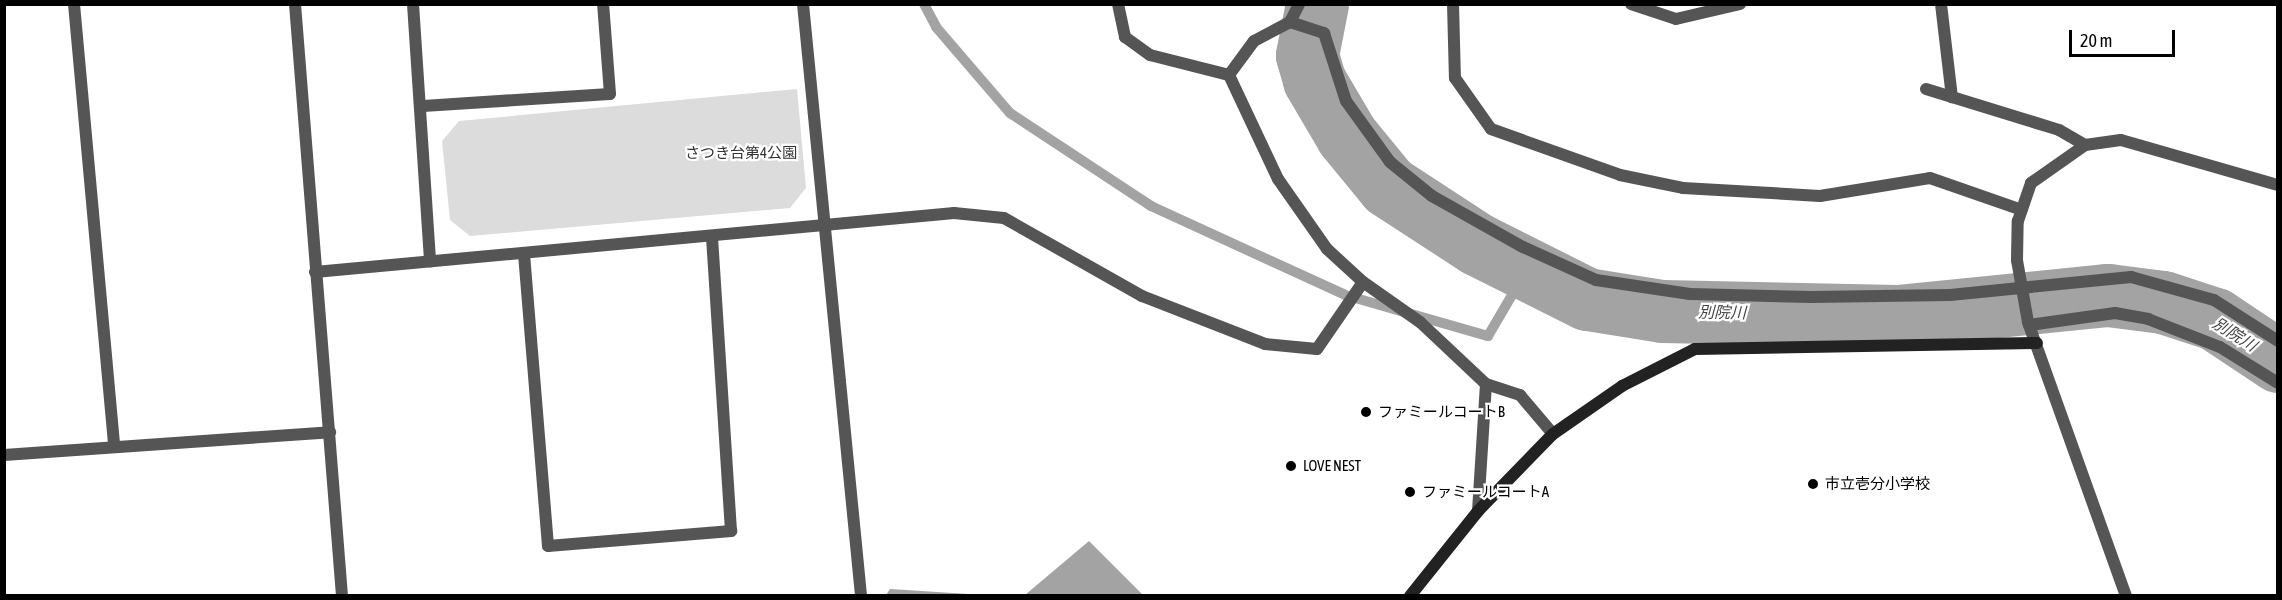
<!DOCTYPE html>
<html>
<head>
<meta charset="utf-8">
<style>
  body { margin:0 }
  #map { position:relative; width:2282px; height:600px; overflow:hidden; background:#fff; font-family:"Asap Condensed","Noto Sans JP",sans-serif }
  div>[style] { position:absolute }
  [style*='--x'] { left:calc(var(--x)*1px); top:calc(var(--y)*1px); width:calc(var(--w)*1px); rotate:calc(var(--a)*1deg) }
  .green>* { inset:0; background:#dcdcdc }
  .water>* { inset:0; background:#a3a3a3 }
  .stream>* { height:10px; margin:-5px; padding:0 5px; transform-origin:5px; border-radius:5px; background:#a3a3a3 }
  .river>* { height:63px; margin:-31.5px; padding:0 31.5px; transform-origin:31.5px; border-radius:31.5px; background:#a3a3a3 }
  .lane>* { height:12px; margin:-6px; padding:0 6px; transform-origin:6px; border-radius:6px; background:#555 }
  .street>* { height:12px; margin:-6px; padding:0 6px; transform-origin:6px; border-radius:6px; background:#555 }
  .secondary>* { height:12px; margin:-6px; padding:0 6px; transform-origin:6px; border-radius:6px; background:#222 }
  .dots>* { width:16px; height:16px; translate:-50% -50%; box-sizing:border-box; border:3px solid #fff; border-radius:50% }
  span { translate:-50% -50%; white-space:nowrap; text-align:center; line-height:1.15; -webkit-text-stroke:4.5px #fff; paint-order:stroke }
  .park-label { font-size:15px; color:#333 }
  .poi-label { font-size:15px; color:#000 }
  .left { translate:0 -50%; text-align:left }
  .water-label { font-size:16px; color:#444; font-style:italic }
  .frame { position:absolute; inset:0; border:6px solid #000; pointer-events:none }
  .scale { position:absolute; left:2069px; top:30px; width:106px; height:27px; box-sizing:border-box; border:3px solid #000; border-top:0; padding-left:8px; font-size:18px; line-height:21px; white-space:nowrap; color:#000; -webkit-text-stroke:4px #fff; paint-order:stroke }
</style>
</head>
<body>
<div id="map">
  <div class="green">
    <i style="clip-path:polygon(797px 89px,806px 188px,790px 208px,470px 236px,450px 220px,442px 141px,459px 121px)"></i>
  </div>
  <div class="water">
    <i style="clip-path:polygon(1089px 541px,1143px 595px,1025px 595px)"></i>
    <i style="clip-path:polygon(890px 589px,984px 595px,886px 595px)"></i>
  </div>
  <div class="stream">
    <i style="--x:924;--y:4;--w:26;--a:62"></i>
    <i style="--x:936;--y:27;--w:113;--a:49.3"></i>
    <i style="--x:1010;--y:113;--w:169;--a:33.4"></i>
    <i style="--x:1151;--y:206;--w:213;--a:24.6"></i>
    <i style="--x:1345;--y:295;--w:149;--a:16"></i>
    <i style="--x:1488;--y:336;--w:81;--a:-59.6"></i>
  </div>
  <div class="river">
    <i style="--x:1317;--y:4;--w:52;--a:101.1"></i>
    <i style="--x:1307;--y:55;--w:26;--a:74"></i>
    <i style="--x:1314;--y:80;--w:65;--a:59.5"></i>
    <i style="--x:1347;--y:136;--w:65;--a:50.6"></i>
    <i style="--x:1388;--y:186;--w:106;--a:33.1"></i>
    <i style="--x:1477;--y:244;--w:123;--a:26.6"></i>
    <i style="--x:1587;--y:299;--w:76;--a:9.1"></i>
    <i style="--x:1662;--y:311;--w:235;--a:1.2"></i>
    <i style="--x:1897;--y:316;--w:212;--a:-5.7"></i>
    <i style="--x:2108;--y:295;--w:55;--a:7.3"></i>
    <i style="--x:2163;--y:302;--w:55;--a:18.1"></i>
    <i style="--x:2215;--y:319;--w:76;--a:33.7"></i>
  </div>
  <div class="lane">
    <i style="--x:1941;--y:4;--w:94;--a:83.3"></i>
    <i style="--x:1926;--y:89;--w:139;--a:17.1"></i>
    <i style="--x:2059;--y:130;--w:30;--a:30"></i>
  </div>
  <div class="street">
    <i style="--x:74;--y:4;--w:444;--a:84.8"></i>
    <i style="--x:295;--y:4;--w:594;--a:85.46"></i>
    <i style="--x:413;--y:4;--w:258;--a:86.2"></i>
    <i style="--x:803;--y:4;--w:595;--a:84.4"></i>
    <i style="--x:1118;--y:4;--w:34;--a:78"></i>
    <i style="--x:1125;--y:37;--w:31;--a:36"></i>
    <i style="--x:1150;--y:55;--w:81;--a:14.2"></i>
    <i style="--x:1453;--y:4;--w:74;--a:88.5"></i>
    <i style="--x:1455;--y:78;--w:62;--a:54.8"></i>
    <i style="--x:1491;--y:129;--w:137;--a:19.6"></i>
    <i style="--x:1620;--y:175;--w:64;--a:11.7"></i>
    <i style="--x:1683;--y:188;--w:137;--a:3.3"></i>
    <i style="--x:1820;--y:196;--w:111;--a:-9.3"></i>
    <i style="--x:1930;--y:178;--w:97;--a:19.2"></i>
    <i style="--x:1631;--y:4;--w:47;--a:18.4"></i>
    <i style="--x:1676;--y:19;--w:66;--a:-13.2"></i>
    <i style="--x:1290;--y:22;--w:36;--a:18"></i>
    <i style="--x:1324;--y:33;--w:71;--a:72.1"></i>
    <i style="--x:1346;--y:101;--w:75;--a:54.2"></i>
    <i style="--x:1390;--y:162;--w:54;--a:39"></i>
    <i style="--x:1432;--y:196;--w:104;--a:29.3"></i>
    <i style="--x:1523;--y:247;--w:80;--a:24.3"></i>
    <i style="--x:1596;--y:280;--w:95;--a:8.5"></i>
    <i style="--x:1690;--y:294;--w:121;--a:1.4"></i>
    <i style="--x:1811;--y:297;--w:139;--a:-0.8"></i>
    <i style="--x:1950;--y:295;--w:182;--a:-5.7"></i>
    <i style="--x:2131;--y:277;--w:86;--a:15.5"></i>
    <i style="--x:2214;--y:300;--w:76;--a:32.6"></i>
    <i style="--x:1229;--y:75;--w:115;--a:64.8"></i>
    <i style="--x:1278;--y:179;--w:85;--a:55"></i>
    <i style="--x:1327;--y:249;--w:49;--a:42.5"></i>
    <i style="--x:1363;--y:282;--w:70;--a:35.1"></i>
    <i style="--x:1420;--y:322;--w:91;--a:43.2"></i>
    <i style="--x:1486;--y:384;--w:36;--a:18"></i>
    <i style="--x:1520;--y:395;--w:51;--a:49.8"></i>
    <i style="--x:1229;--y:75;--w:42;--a:-53.7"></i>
    <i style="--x:1254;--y:41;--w:41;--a:-27.8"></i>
    <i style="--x:1290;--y:22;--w:20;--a:-63"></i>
    <i style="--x:423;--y:106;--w:187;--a:-3.7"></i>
    <i style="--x:610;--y:94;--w:90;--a:-94.4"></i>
    <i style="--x:524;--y:254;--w:293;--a:85.3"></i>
    <i style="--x:548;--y:546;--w:184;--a:-4.7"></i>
    <i style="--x:731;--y:531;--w:295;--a:-93.7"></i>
    <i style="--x:315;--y:272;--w:642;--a:-5.28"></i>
    <i style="--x:954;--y:213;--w:50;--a:5.7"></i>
    <i style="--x:1004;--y:218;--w:159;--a:29.5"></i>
    <i style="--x:1142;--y:296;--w:132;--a:21.3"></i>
    <i style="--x:1265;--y:344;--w:52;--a:5.5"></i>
    <i style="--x:1317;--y:349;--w:81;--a:-55.5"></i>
    <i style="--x:2029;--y:325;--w:87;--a:-7.9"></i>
    <i style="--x:2115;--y:313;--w:34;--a:10"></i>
    <i style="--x:2148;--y:319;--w:77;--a:21.3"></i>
    <i style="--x:2220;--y:347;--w:68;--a:31.8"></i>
    <i style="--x:4;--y:455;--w:327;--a:-4"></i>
    <i style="--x:1478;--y:511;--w:127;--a:-86.4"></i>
    <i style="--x:2126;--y:596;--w:291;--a:-109.7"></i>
    <i style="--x:2028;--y:322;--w:63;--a:-100.1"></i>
    <i style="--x:2017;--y:260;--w:39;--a:-89"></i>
    <i style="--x:2018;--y:221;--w:40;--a:-71.1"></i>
    <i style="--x:2031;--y:183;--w:66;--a:-35.1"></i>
    <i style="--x:2085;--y:145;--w:36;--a:-8"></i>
    <i style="--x:2121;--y:140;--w:163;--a:16"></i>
  </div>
  <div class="secondary">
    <i style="--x:1410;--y:596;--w:109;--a:-51.3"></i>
    <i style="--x:1478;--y:511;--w:107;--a:-45.8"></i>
    <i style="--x:1553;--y:434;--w:84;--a:-34.8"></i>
    <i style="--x:1622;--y:386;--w:82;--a:-26.9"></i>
    <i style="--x:1695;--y:349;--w:342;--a:-1"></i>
  </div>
  <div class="dots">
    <i style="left:1366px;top:412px;background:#000"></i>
    <i style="left:1291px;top:466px;background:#000"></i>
    <i style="left:1813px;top:484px;background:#000"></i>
    <i style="left:1410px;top:492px;background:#000"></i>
  </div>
  <div class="park-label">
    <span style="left:741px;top:153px">さつき台第4公園</span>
  </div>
  <div class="poi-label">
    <span class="left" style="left:1378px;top:412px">ファミールコートB</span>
    <span class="left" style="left:1303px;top:466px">LOVE NEST</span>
    <span class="left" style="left:1825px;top:484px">市立壱分小学校</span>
    <span class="left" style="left:1422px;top:492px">ファミールコートA</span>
  </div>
  <div class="water-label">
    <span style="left:1722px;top:312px;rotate:1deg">別院川</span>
    <span style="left:2235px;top:334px;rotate:32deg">別院川</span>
  </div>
  <div class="frame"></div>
  <div class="scale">20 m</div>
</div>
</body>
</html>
